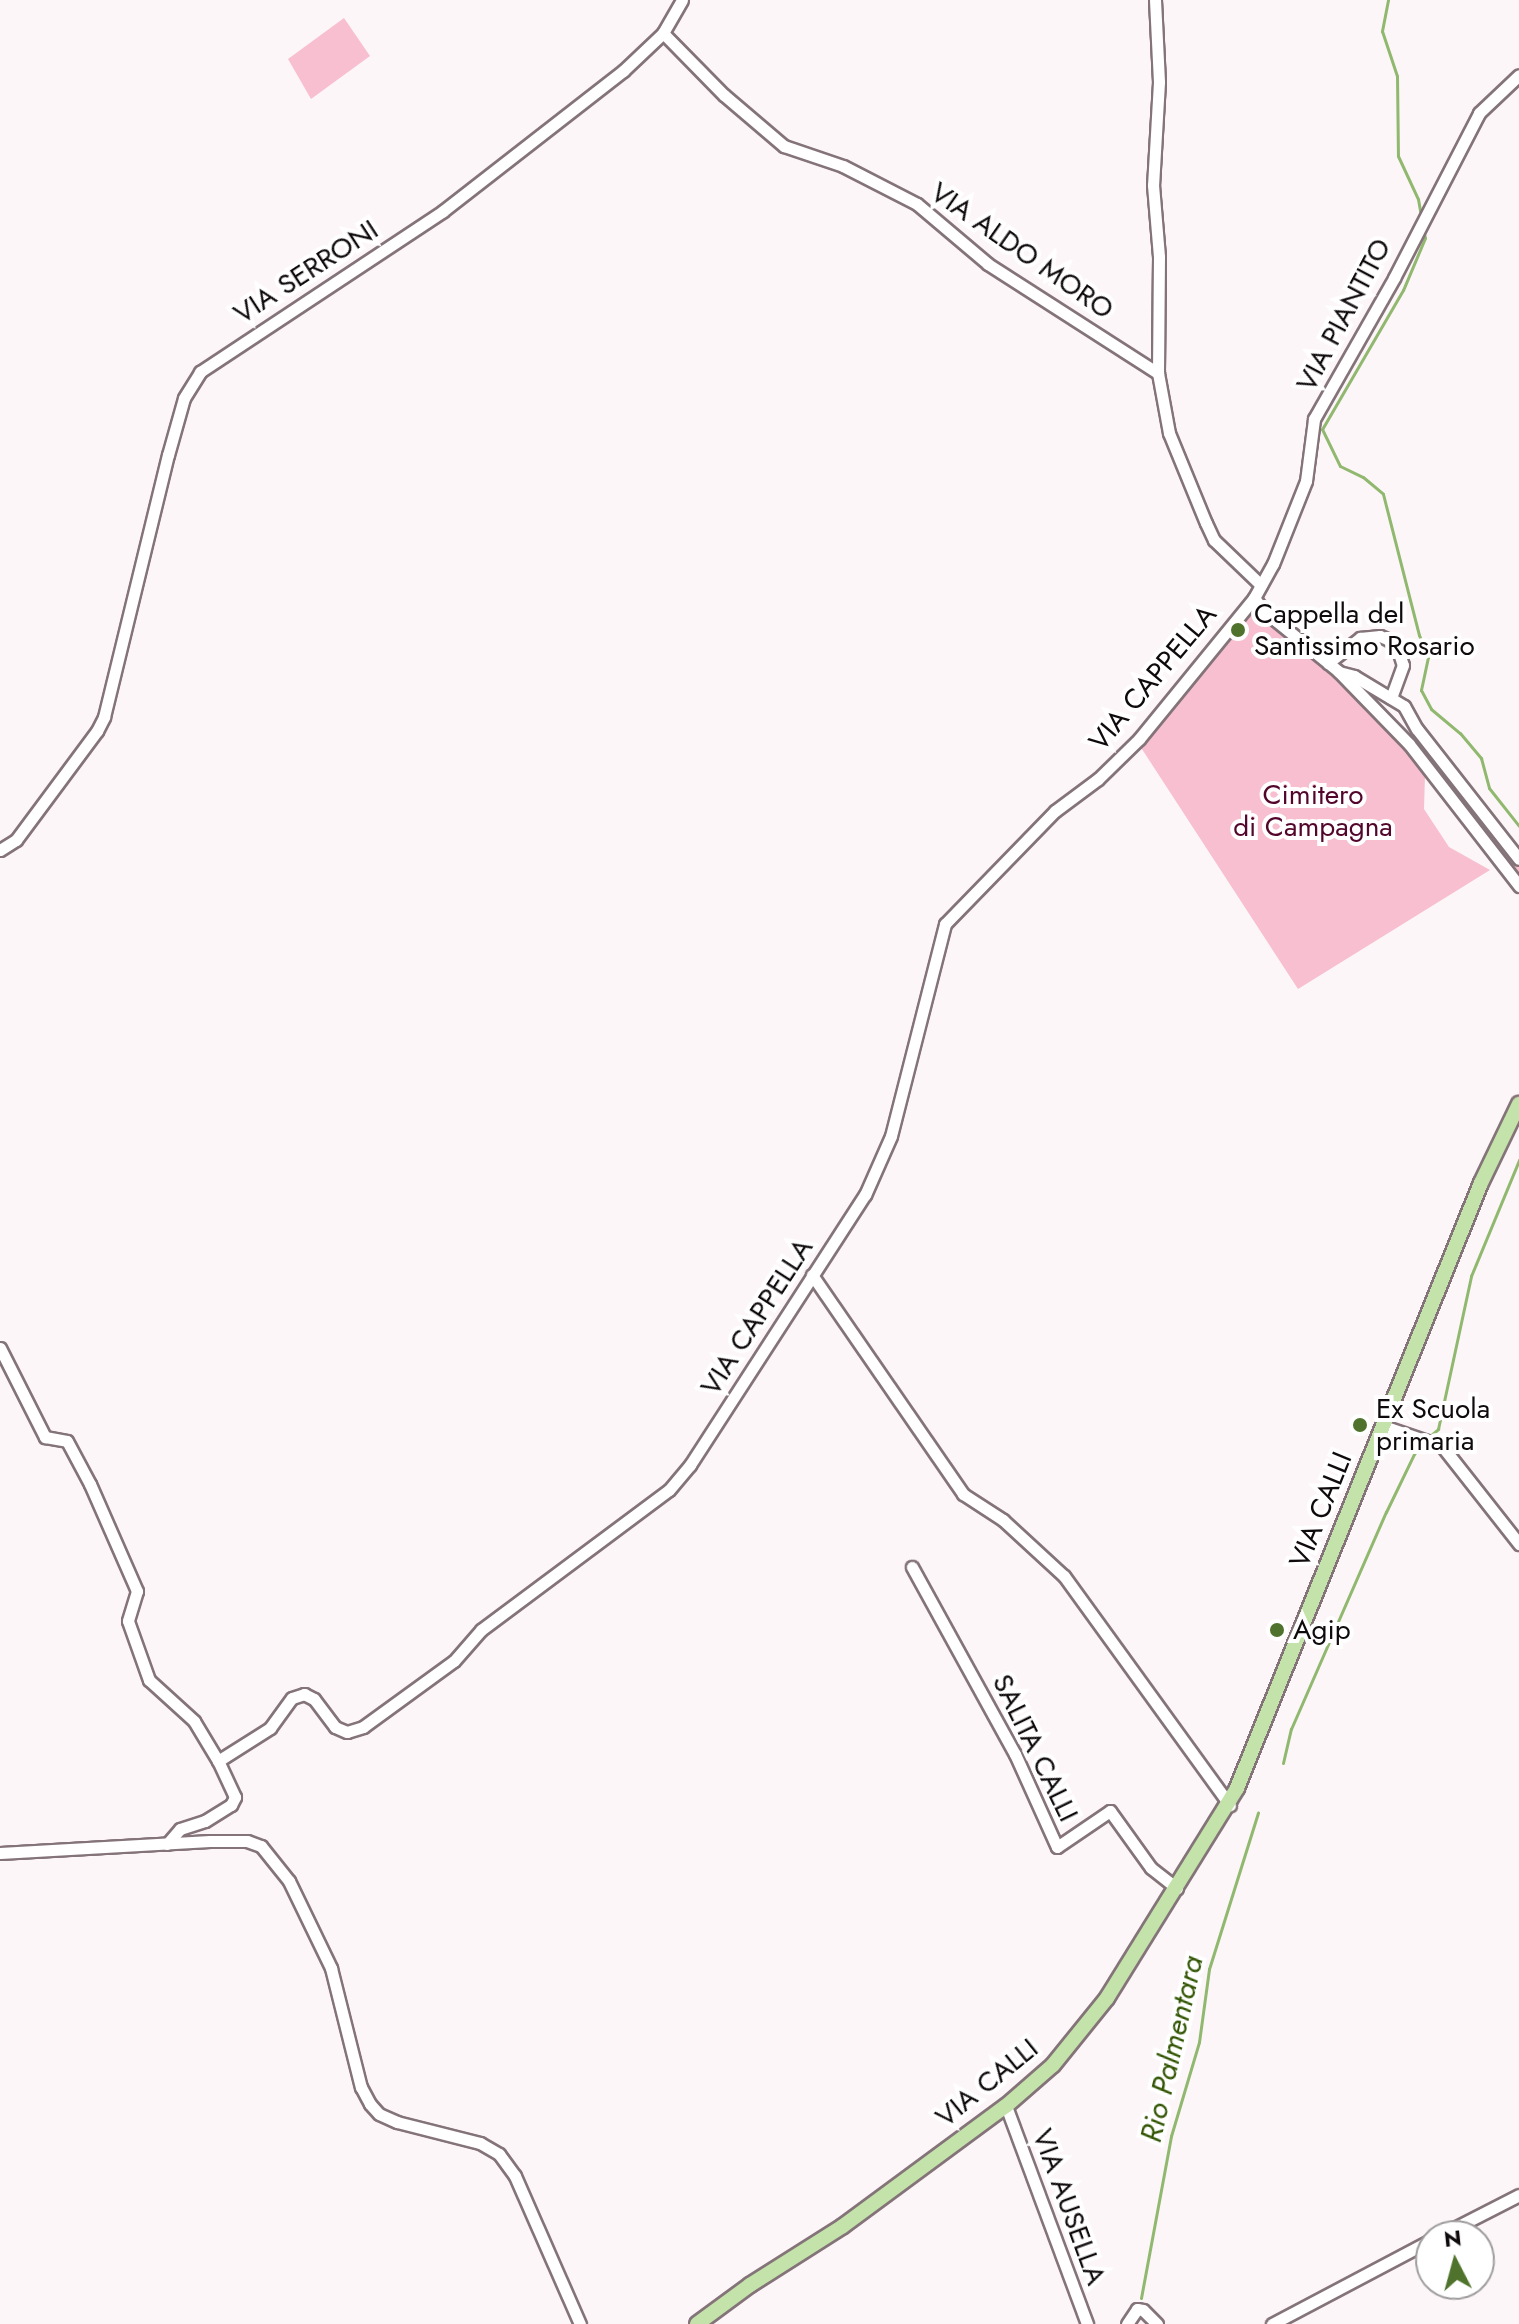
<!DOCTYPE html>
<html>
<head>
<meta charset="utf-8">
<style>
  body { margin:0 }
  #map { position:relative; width:1519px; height:2324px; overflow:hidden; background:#fdf6f8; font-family:Jost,sans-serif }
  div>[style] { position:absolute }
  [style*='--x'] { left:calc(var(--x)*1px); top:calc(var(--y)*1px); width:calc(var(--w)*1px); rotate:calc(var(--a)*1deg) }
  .green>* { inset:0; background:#f7bfd0 }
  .stream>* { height:3px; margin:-1.5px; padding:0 1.5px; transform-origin:1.5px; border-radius:1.5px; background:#90b86f }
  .roads { filter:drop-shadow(2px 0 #847479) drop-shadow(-2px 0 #847479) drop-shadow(0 2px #847479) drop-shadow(0 -2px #847479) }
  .minor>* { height:11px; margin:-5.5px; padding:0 5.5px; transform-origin:5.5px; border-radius:5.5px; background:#fff }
  .major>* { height:14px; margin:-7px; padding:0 7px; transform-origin:7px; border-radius:7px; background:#c4e3aa }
  .dots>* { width:22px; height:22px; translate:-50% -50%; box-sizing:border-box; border:4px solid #fff; border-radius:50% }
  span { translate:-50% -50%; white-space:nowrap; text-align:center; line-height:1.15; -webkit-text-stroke:8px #fff; paint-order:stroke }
  .street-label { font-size:28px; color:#0f0a0c }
  .poi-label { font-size:28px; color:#0f0a0c }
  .left { translate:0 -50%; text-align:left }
  .park-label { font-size:28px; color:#53062b }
  .water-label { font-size:30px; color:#335605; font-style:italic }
  .north { position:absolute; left:1415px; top:2220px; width:80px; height:80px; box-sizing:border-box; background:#fff; border:2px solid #9f9d9e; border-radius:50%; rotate:354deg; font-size:22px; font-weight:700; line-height:32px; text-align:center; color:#0f0a0c }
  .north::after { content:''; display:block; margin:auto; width:28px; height:36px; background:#4f732c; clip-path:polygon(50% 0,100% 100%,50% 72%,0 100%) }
</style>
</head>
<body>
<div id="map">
  <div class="green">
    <i style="clip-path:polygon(344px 18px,370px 56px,311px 99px,288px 59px)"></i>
    <i style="clip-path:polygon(1250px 605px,1328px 671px,1418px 761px,1425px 775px,1424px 809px,1449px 847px,1490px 870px,1298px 989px,1138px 743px)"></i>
    <i style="clip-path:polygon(1450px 778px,1519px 866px,1519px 876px,1447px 784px)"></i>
  </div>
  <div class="stream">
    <i style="--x:1388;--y:0;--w:32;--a:101"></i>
    <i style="--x:1382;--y:31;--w:47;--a:71.6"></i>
    <i style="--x:1397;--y:76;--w:80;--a:89.3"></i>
    <i style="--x:1398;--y:156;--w:47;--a:65.1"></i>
    <i style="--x:1418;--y:199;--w:17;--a:80"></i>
    <i style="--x:1423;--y:228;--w:10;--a:79"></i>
    <i style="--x:1425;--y:238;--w:56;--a:112.9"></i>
    <i style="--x:1403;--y:290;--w:161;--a:120.2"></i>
    <i style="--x:1322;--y:429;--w:41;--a:64.1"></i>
    <i style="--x:1340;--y:466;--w:25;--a:26"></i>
    <i style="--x:1363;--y:477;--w:26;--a:40"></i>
    <i style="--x:1383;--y:494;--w:146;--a:75.7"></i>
    <i style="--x:1419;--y:635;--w:24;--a:68"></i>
    <i style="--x:1428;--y:657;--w:34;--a:102"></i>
    <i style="--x:1421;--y:690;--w:21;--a:62"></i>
    <i style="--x:1431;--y:709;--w:38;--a:40"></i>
    <i style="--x:1460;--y:733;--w:33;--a:50"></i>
    <i style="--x:1481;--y:758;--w:31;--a:75"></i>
    <i style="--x:1489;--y:788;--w:48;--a:51.7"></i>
    <i style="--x:1430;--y:1436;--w:11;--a:-41"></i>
    <i style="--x:1438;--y:1429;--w:157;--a:-77.8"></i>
    <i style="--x:1471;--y:1276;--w:126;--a:-67.5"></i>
    <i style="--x:1283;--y:1763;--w:35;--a:-77"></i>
    <i style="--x:1291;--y:1729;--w:237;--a:-66.4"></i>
    <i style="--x:1386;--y:1512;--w:64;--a:-64.2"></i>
    <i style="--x:1414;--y:1454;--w:16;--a:-47"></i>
    <i style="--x:1141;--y:2298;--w:165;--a:-79.5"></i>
    <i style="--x:1171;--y:2136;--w:98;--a:-73.4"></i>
    <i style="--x:1199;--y:2042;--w:74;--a:-82.2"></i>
    <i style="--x:1209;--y:1969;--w:164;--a:-72.6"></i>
  </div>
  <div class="roads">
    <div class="minor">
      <i style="--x:1155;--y:0;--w:82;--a:87.2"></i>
      <i style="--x:1159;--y:82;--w:103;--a:93.3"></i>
      <i style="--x:1153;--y:185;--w:72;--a:85.2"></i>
      <i style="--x:1159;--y:257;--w:116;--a:90.5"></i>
      <i style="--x:663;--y:33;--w:87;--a:45.5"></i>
      <i style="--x:724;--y:95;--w:79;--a:40.4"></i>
      <i style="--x:784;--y:146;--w:62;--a:18.7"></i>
      <i style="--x:843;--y:166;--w:83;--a:27.2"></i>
      <i style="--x:917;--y:204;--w:93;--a:40.2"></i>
      <i style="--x:988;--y:264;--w:202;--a:32.7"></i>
      <i style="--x:1158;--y:373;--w:61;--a:79.6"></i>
      <i style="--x:1169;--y:433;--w:97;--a:67.7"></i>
      <i style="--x:1206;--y:523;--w:19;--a:65"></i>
      <i style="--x:1214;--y:540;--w:65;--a:43.8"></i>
      <i style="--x:1254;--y:598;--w:16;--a:52"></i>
      <i style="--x:1264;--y:611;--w:95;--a:39"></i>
      <i style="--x:1338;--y:671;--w:102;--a:45.8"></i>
      <i style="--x:1409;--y:744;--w:180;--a:52.2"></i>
      <i style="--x:1328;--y:663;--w:41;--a:-38"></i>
      <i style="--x:1360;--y:638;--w:20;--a:-6"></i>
      <i style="--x:1380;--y:636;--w:10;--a:24"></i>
      <i style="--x:1389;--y:640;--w:11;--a:41"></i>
      <i style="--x:1397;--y:647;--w:19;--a:72"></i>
      <i style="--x:1403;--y:665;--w:35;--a:110"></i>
      <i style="--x:1339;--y:672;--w:16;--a:15"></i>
      <i style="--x:1354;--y:676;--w:58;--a:31"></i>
      <i style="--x:1404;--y:706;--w:26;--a:61"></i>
      <i style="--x:1417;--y:729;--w:165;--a:51.9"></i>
      <i style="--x:0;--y:850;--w:19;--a:-32"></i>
      <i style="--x:16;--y:840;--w:136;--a:-53.4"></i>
      <i style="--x:97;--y:731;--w:16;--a:-63"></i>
      <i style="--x:104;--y:717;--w:270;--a:-76.3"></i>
      <i style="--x:168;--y:455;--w:59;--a:-74.3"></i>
      <i style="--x:184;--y:398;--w:31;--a:-58"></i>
      <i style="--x:200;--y:372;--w:291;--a:-33.5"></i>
      <i style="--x:443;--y:211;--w:228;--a:-37.9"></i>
      <i style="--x:623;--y:71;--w:55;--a:-43.5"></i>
      <i style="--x:663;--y:33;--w:38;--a:-60"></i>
      <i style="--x:812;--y:1275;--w:266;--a:55.4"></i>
      <i style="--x:963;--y:1494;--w:48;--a:33"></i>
      <i style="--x:1003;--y:1520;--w:83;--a:42.6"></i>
      <i style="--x:1064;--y:1576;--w:283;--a:54.1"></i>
      <i style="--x:0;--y:1348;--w:100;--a:63.2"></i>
      <i style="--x:45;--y:1437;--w:22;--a:10"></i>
      <i style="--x:67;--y:1441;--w:49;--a:61.9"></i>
      <i style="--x:90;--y:1484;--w:117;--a:66.3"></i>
      <i style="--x:137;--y:1591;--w:31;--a:107"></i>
      <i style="--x:128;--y:1621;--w:63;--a:70.4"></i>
      <i style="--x:149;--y:1680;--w:61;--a:42.3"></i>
      <i style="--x:194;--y:1721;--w:47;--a:59"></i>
      <i style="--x:1383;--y:1426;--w:62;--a:18.7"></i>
      <i style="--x:1442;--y:1446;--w:125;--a:51.8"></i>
      <i style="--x:912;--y:1567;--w:213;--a:61.2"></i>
      <i style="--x:1015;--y:1754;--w:102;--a:65.7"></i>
      <i style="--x:1057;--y:1847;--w:64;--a:-34.2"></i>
      <i style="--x:1110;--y:1811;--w:70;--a:54.3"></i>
      <i style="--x:1151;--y:1868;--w:33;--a:38"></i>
      <i style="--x:167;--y:1844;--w:20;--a:-49"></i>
      <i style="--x:180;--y:1829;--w:26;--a:-18"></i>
      <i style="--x:205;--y:1821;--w:31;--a:-32"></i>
      <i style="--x:231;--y:1805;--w:9;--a:-63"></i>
      <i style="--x:235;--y:1797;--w:40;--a:-115"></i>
      <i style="--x:218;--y:1761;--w:62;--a:-32.4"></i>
      <i style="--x:270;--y:1728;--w:37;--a:-54"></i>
      <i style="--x:292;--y:1698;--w:13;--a:-18"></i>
      <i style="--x:304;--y:1694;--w:11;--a:27"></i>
      <i style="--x:314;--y:1699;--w:35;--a:53"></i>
      <i style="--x:335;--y:1727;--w:13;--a:23"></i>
      <i style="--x:347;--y:1732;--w:17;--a:-17"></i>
      <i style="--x:363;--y:1727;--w:112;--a:-36"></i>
      <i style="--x:454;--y:1661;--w:41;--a:-48.9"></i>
      <i style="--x:481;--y:1630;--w:234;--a:-36.7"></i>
      <i style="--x:669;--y:1490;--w:33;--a:-50"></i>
      <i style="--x:690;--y:1465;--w:322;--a:-57.1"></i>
      <i style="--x:865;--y:1195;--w:64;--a:-66.2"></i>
      <i style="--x:891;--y:1136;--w:219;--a:-75.7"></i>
      <i style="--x:945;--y:924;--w:158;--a:-45.8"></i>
      <i style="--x:1055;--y:811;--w:54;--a:-36.7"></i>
      <i style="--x:1098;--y:779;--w:57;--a:-44.3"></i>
      <i style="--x:1139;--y:739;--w:182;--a:-50.8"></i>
      <i style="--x:1254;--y:598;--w:39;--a:-61"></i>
      <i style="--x:1273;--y:564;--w:89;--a:-68.3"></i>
      <i style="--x:1306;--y:481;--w:63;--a:-82.6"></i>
      <i style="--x:1314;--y:419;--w:162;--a:-60.4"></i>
      <i style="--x:1394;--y:278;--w:186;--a:-62.7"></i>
      <i style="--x:1479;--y:113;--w:55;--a:-43.5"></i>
      <i style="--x:0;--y:1853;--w:210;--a:-3.3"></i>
      <i style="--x:210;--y:1841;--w:37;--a:0"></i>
      <i style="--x:247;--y:1841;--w:15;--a:20"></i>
      <i style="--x:261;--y:1846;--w:45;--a:51.3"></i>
      <i style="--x:289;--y:1881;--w:97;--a:64.2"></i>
      <i style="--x:331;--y:1968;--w:123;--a:75.9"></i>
      <i style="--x:361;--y:2087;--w:19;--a:62"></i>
      <i style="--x:370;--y:2104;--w:13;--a:48"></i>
      <i style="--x:379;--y:2114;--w:20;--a:24"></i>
      <i style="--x:397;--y:2122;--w:86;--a:14.2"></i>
      <i style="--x:480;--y:2143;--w:22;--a:30"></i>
      <i style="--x:499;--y:2154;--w:27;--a:54"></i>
      <i style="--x:515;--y:2176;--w:162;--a:66.3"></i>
      <i style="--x:1006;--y:2106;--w:233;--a:69.6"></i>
      <i style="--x:1439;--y:2236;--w:90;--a:-27.1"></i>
      <i style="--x:1127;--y:2324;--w:18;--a:-56"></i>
      <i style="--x:1137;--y:2309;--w:6;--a:9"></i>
      <i style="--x:1143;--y:2310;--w:20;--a:45"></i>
      <i style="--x:1272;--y:2324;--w:180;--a:-27.8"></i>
    </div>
    <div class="major">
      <i style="--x:697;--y:2324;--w:66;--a:-36.3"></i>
      <i style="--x:750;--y:2285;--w:110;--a:-32.4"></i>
      <i style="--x:843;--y:2226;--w:202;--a:-36.4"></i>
      <i style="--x:1006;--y:2106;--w:62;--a:-41.1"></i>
      <i style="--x:1053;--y:2065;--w:86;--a:-51.1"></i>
      <i style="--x:1107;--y:1998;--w:247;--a:-58.2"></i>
      <i style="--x:1237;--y:1788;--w:652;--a:-68.04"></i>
      <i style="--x:1481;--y:1183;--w:88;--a:-64.3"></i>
    </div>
  </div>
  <div class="dots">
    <i style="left:1238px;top:630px;background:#4f732c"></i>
    <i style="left:1360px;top:1425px;background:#4f732c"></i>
    <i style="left:1277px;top:1630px;background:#4f732c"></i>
  </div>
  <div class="street-label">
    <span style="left:1022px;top:251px;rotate:35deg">VIA ALDO MORO</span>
    <span style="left:306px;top:272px;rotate:-33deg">VIA SERRONI</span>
    <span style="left:1344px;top:315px;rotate:-62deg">VIA PIANTITO</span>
    <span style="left:1153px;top:678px;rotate:-50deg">VIA CAPPELLA</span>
    <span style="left:757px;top:1317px;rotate:-57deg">VIA CAPPELLA</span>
    <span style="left:1321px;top:1510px;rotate:-68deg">VIA CALLI</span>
    <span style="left:1035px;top:1748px;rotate:64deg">SALITA CALLI</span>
    <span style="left:987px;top:2083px;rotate:-39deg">VIA CALLI</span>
    <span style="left:1069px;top:2207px;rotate:70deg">VIA AUSELLA</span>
  </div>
  <div class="poi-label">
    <span class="left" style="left:1254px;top:630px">Cappella del<br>Santissimo Rosario</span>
    <span class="left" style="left:1376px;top:1425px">Ex Scuola<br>primaria</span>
    <span class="left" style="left:1293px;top:1630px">Agip</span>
  </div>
  <div class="park-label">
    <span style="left:1313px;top:811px">Cimitero<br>di Campagna</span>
  </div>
  <div class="water-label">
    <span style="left:1172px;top:2049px;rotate:-77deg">Rio Palmentara</span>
  </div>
  <div class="north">N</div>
</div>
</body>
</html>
